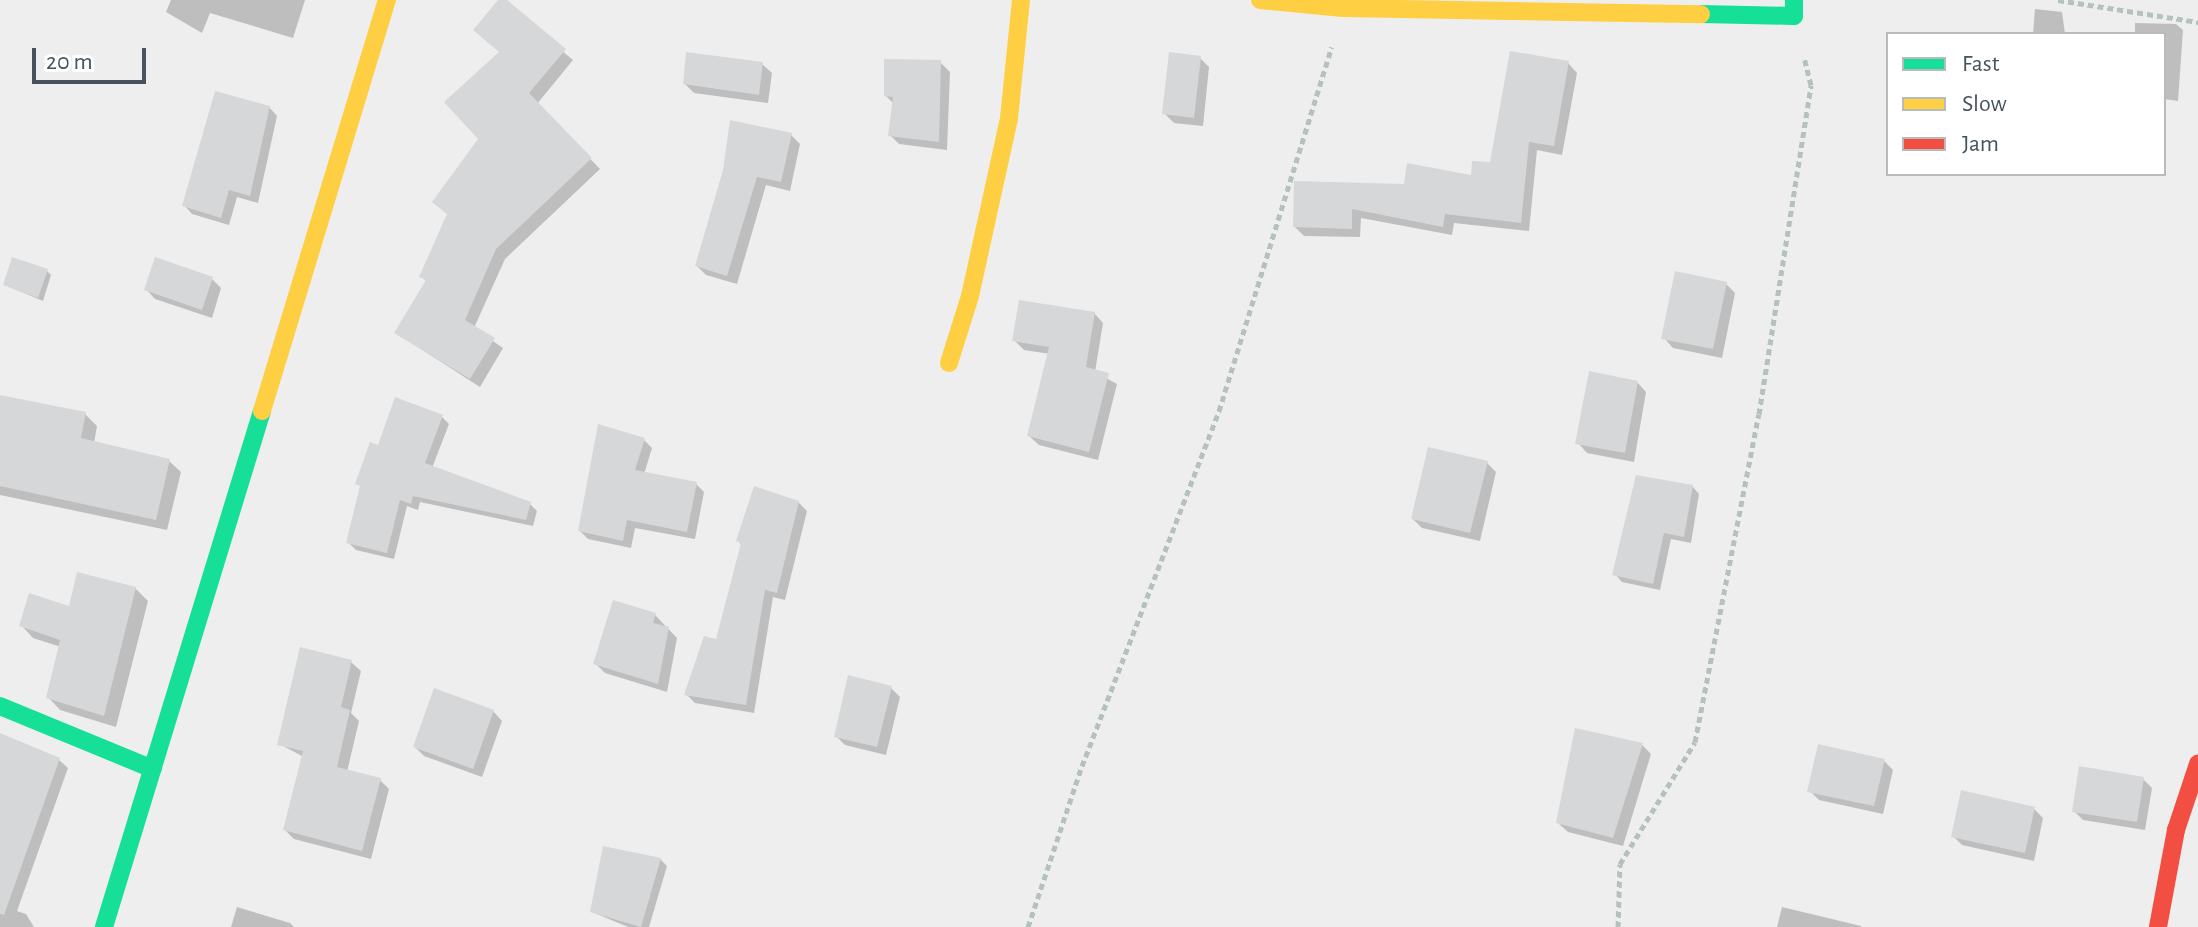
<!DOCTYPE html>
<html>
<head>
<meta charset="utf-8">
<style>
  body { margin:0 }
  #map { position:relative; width:2198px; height:927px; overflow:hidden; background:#efeeee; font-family:"Alegreya Sans",sans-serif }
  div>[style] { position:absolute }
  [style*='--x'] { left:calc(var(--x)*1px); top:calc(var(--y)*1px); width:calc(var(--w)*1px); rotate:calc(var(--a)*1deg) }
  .shadow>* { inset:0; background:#0003 }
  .building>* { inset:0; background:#d6d7d8 }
  .path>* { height:5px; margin-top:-2.5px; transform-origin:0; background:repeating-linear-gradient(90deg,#b4c2bc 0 6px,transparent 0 10px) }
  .fast>* { height:18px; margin:-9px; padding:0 9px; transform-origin:9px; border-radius:9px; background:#16e098 }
  .slow>* { height:18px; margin:-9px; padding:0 9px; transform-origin:9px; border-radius:9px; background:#ffcf43 }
  .jam>* { height:18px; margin:-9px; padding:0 9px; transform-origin:9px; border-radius:9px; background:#f24e42 }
  span { translate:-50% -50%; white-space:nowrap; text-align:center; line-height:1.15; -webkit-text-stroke:7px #fff; paint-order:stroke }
  .legend { position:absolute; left:1886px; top:32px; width:280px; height:144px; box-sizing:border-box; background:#fff; border:2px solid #b5bbbe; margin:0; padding:10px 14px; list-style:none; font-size:24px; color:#45545c }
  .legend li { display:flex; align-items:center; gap:16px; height:40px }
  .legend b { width:40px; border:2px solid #b5bbbe }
  .scale { position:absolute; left:32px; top:48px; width:114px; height:36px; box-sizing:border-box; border:4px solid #45545c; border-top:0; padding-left:10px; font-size:24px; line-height:28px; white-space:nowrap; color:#45545c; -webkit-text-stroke:6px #fff; paint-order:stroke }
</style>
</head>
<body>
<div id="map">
  <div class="shadow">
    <i style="clip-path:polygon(171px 0,305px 0,293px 38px,210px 13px,202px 33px,166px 12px)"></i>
    <i style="clip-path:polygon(500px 0,573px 60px,537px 104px,600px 169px,505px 259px,474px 328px,503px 348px,480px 387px,396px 333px,427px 282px,422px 276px,449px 215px,434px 202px,480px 139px,501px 53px)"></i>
    <i style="clip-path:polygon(2035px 9px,2062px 12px,2065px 34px,2033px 34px)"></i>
    <i style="clip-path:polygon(2135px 23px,2176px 24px,2183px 30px,2178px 101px,2164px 99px,2164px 34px,2135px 34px)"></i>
    <i style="clip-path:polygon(1200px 58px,1209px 67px,1203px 126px,1174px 123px,1164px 113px)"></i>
    <i style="clip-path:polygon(940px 62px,950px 72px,947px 150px,899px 144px,890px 135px,894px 104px,886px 96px)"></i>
    <i style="clip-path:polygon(1568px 63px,1577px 73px,1562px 155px,1537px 150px,1529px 231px,1454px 223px,1452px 235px,1361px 218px,1360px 237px,1304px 236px,1295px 227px,1405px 186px,1472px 178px,1492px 165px)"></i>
    <i style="clip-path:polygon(762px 64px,772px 73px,768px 103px,694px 93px,685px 84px)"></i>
    <i style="clip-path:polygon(269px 107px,277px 116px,258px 203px,237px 197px,229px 225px,192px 214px,184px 205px)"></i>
    <i style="clip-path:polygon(791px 135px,800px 144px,790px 191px,766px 185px,737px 284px,706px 275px,697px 266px,725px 170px)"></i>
    <i style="clip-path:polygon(47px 271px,51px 275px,43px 301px,5px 285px)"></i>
    <i style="clip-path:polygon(212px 279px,221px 288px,212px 318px,155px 299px,146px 289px)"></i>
    <i style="clip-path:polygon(1726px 284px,1735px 293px,1722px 358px,1673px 348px,1664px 338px)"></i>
    <i style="clip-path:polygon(1094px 313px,1103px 323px,1095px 372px,1117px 384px,1098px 460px,1039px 445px,1029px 436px,1050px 354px,1024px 350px,1015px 341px)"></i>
    <i style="clip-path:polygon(1637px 382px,1646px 392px,1634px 462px,1587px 453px,1578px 443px)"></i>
    <i style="clip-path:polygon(0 397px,85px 414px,97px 426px,94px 443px,169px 461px,181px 472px,167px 530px,0 495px)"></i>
    <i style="clip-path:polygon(442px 417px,449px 424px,432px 468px,530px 504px,537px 511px,533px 526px,420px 502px,418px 510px,407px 506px,394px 559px,356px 550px,349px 543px,379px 447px)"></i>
    <i style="clip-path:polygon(644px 440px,652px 448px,644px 474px,696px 484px,704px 492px,695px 539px,635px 528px,631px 548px,588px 539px,580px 531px)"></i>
    <i style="clip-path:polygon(1487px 463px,1496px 472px,1480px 541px,1422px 528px,1413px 519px)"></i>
    <i style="clip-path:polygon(1692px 486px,1699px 494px,1691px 543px,1671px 539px,1660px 590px,1622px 582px,1615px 574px)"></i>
    <i style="clip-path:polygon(798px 502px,807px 511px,785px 600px,773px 597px,754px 713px,695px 703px,686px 694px,717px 642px,743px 546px,738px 541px)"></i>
    <i style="clip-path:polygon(135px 588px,148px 601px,116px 727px,60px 710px,48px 697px,61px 647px,33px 638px,21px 625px)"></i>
    <i style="clip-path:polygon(655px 615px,677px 638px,667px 692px,605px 673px,596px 664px)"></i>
    <i style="clip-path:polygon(351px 662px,361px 671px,351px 713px,359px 721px,347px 772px,380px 780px,389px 789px,371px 859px,294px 839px,285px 830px,304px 757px,279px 744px)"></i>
    <i style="clip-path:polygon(891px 688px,900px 697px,886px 755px,845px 745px,836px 736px)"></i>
    <i style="clip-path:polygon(493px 711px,502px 721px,482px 777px,424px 756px,415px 747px)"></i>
    <i style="clip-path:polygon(0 738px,59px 760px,68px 768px,17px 911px,26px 914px,34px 927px,0 927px)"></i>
    <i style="clip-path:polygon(1642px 745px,1651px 754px,1623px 846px,1568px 832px,1558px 823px)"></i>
    <i style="clip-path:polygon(1884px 761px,1893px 770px,1883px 814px,1819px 800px,1810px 791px)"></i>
    <i style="clip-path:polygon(2143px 779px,2152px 788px,2145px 830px,2083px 820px,2074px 811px)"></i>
    <i style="clip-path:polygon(2034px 809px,2043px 818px,2034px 861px,1962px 845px,1953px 836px)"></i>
    <i style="clip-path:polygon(660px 859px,667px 866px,649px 927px,628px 927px,592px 912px)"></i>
    <i style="clip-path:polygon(237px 907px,290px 923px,294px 927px,231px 927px)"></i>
    <i style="clip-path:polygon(1782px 907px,1861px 926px,1862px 927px,1777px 927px)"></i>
  </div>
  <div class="building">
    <i style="clip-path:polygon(498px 0,507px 0,566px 49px,529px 93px,592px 158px,496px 249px,465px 320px,495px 338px,470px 379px,394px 333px,426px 280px,419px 277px,447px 214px,432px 202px,478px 139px,444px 102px,499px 52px,473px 30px)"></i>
    <i style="clip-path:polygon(1510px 51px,1569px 61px,1554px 146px,1529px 142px,1521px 223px,1445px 214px,1443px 227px,1352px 209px,1352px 229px,1293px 227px,1294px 181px,1404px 184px,1407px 163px,1471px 175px,1472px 161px,1490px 162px)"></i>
    <i style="clip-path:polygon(686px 52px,763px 62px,759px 95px,683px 84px)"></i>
    <i style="clip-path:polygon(1169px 52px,1201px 56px,1194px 118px,1162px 114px)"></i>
    <i style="clip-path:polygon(884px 59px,941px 60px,939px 142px,888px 136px,893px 97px,884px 96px)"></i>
    <i style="clip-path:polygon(215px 91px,270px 106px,250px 196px,229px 190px,221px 218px,182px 206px)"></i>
    <i style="clip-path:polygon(730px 120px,792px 133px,781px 182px,757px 177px,727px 276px,695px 266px,723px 170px)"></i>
    <i style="clip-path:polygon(12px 257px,48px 269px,38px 298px,3px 285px)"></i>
    <i style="clip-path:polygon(155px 257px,213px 277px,202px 310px,144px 290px)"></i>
    <i style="clip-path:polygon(1675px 271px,1727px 282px,1713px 349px,1661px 339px)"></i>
    <i style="clip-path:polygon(1019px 300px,1095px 312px,1086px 367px,1109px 373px,1089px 452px,1027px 436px,1049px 347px,1012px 341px)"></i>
    <i style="clip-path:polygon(1589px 371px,1638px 381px,1625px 453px,1575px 444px)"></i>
    <i style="clip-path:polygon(0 395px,86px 412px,81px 438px,170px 459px,156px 520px,0 486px)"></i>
    <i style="clip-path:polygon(395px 397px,443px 415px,425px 463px,531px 502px,526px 520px,413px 496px,411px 504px,400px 500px,387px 553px,346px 543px,360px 486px,355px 484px,370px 442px,378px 445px)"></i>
    <i style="clip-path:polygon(598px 424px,645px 438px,635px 470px,697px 482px,687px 532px,627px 520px,623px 541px,578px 531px)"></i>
    <i style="clip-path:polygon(1428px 447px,1488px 461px,1470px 533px,1411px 519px)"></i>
    <i style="clip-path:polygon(1636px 475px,1693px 485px,1684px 537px,1664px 533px,1653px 584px,1612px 575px)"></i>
    <i style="clip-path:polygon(754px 486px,799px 501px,777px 593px,765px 590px,746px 705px,684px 695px,704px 636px,716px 639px,741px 543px,736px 541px)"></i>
    <i style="clip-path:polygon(77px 572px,136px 587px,104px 716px,46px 698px,60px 640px,19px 626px,29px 593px,69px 606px)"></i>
    <i style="clip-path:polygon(613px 600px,656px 613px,653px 623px,669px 627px,658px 684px,593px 664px)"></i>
    <i style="clip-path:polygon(300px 647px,352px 660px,341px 707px,350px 710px,337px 767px,381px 778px,362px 851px,283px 830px,303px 751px,277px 745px)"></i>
    <i style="clip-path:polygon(848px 675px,892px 686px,877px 747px,834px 737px)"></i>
    <i style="clip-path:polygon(434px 688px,494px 710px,473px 769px,413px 747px)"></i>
    <i style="clip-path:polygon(1575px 728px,1643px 743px,1613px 838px,1556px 823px)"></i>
    <i style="clip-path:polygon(0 733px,60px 758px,4px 915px,0 914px)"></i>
    <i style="clip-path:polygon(1818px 744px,1885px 759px,1874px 806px,1807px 792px)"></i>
    <i style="clip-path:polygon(2079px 766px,2144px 777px,2137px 822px,2072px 812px)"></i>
    <i style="clip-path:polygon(1961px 790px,2035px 807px,2025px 853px,1951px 837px)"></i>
    <i style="clip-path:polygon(603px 846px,661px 858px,641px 927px,590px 912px)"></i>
  </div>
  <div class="path">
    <i style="--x:2058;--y:0;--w:142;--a:8.9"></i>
    <i style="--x:1028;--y:927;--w:170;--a:-71.5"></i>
    <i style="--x:1082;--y:766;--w:381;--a:-68.9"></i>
    <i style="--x:1219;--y:411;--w:381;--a:-72.8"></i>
    <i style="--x:1618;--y:927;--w:63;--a:-88.2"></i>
    <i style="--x:1620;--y:864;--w:143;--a:-58.4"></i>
    <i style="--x:1695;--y:742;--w:334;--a:-79"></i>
    <i style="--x:1759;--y:414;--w:333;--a:-81"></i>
    <i style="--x:1811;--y:85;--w:30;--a:-104"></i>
  </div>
  <div class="fast">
    <i style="--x:1701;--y:14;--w:93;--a:1.2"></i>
    <i style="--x:1794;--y:16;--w:16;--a:-90"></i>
    <i style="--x:0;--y:706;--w:165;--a:22.4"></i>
    <i style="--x:104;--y:927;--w:540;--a:-72.98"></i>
  </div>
  <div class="slow">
    <i style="--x:1260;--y:0;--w:83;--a:5.5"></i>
    <i style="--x:1343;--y:8;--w:358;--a:1"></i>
    <i style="--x:949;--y:363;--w:70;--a:-72.6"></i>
    <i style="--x:970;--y:296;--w:182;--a:-77.6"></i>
    <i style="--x:1009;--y:118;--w:119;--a:-84.2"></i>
    <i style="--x:262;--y:411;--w:430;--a:-73.1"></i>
  </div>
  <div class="jam">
    <i style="--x:2158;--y:927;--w:99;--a:-79.5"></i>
    <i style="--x:2176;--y:830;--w:70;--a:-71.6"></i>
  </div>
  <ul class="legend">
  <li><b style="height:10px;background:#16e098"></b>Fast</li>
  <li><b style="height:10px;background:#ffcf43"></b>Slow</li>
  <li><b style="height:10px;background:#f24e42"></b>Jam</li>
  </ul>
  <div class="scale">20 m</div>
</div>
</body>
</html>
